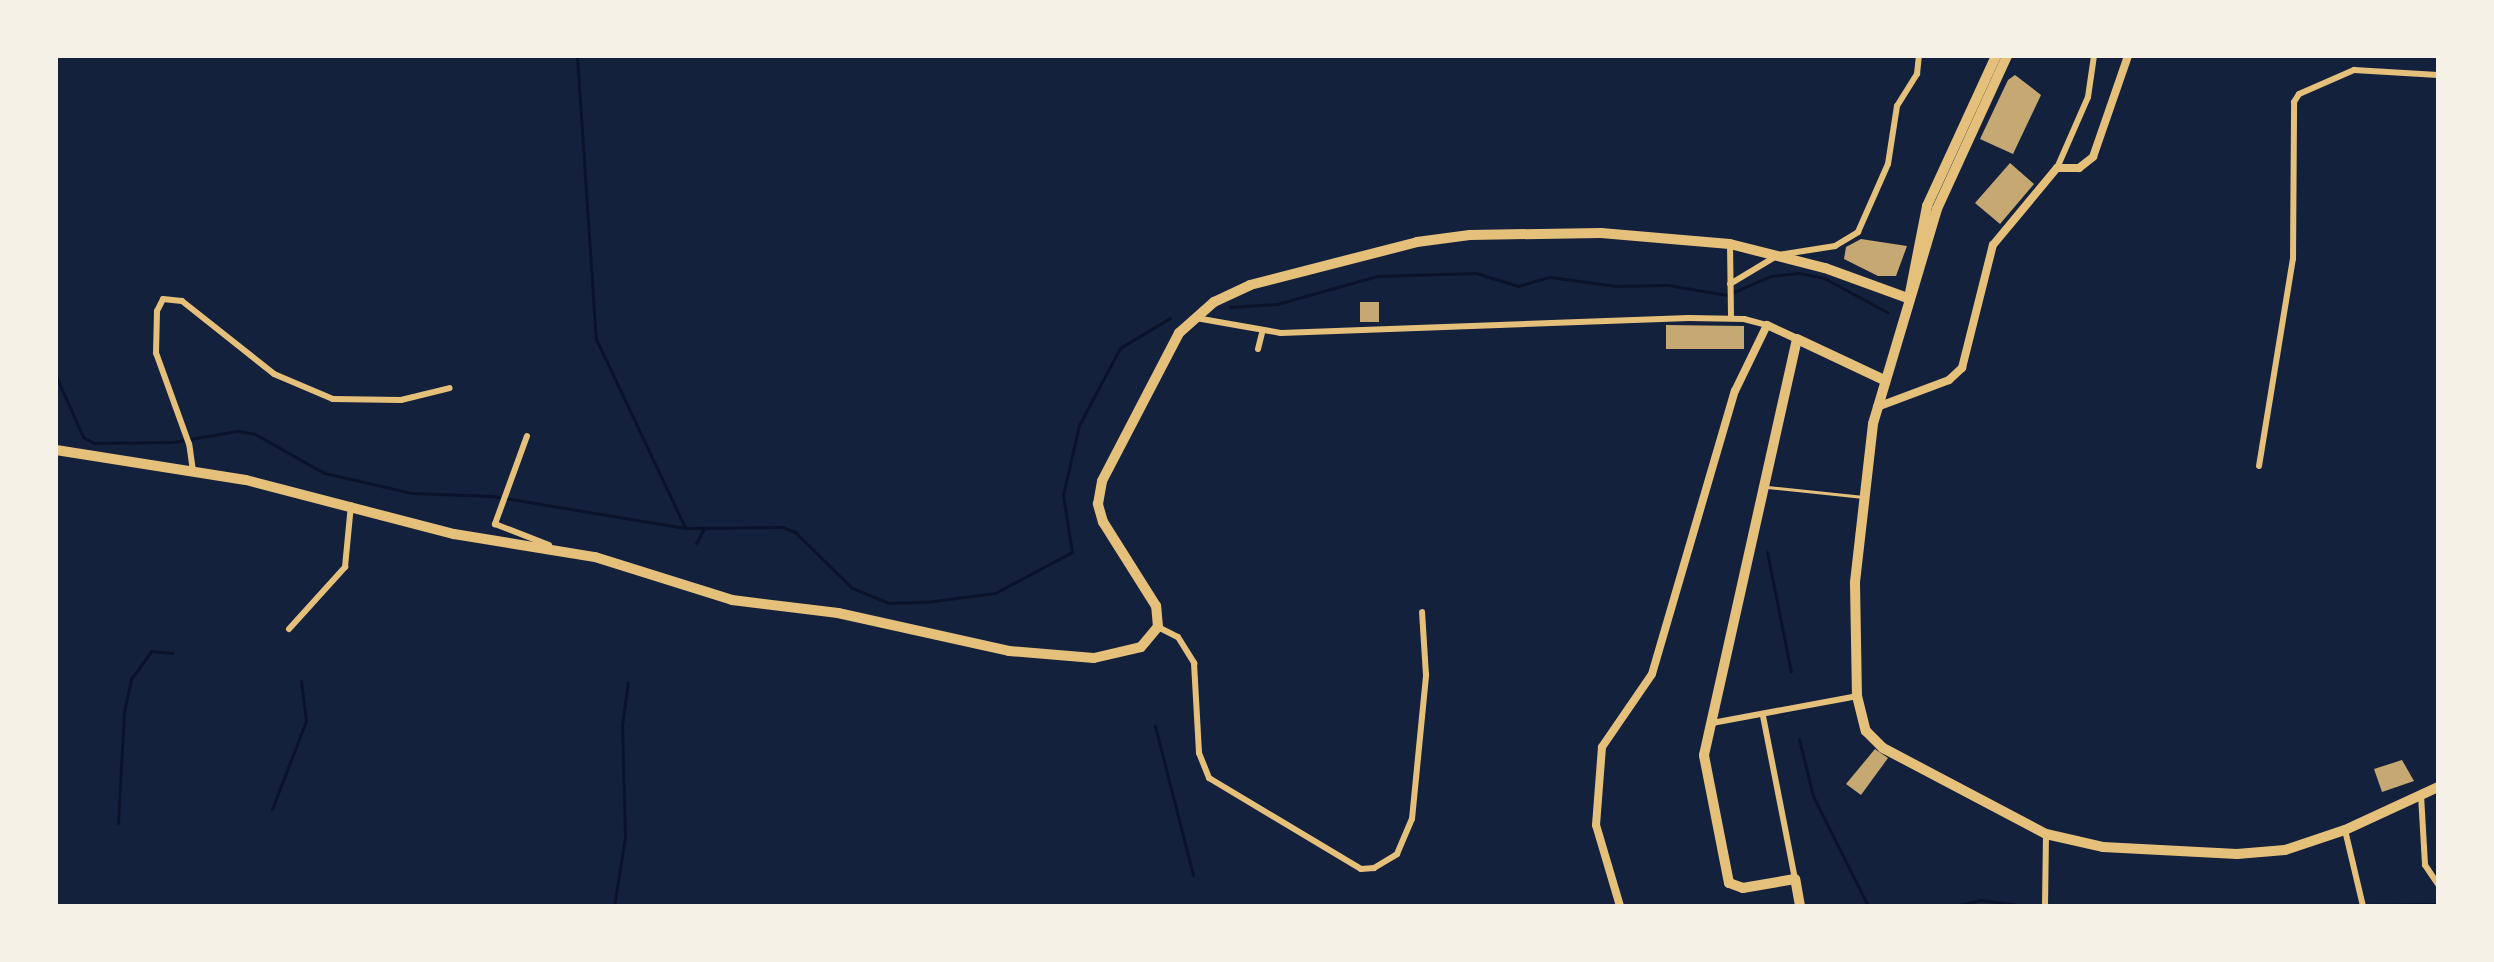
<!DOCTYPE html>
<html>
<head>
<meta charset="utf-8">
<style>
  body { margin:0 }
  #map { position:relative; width:2494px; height:962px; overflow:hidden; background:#14213d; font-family:Literata,serif }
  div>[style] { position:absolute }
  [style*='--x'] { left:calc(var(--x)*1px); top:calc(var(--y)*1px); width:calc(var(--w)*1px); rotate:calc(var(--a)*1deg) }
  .stream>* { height:3px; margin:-1.5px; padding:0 1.5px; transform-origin:1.5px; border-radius:1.5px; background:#0b132b }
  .building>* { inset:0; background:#c6a872 }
  .service>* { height:3px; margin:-1.5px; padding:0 1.5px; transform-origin:1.5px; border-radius:1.5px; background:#e5c07b }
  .minor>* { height:6px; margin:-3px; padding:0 3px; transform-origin:3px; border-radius:3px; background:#e5c07b }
  .tertiary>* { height:8px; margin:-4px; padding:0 4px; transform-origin:4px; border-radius:4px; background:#e5c07b }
  .primary>* { height:10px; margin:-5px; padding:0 5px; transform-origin:5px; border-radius:5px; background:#e5c07b }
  span { translate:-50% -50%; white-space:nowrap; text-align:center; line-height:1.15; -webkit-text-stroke:6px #f6f1e7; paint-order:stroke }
  .frame { position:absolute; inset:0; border:58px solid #f6f1e7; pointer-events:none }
</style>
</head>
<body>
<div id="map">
  <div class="stream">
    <i style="--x:577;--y:56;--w:284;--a:86.2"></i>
    <i style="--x:596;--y:339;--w:208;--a:64.7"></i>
    <i style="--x:1230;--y:307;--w:47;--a:-3.7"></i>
    <i style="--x:1277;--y:304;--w:104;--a:-15.6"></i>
    <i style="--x:1377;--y:276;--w:99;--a:-1.7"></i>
    <i style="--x:1476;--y:273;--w:44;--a:17.2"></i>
    <i style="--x:1518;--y:286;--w:33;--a:-16"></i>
    <i style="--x:1550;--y:277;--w:67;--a:7.8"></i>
    <i style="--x:1616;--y:286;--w:52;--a:-1.1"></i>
    <i style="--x:1668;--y:285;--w:60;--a:9.6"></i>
    <i style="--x:1727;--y:295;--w:47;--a:-23.8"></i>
    <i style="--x:1770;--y:276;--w:29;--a:-6"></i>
    <i style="--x:1799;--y:273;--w:25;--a:11"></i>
    <i style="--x:1824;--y:278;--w:72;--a:28.4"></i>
    <i style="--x:56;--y:376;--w:67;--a:66.1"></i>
    <i style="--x:83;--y:437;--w:13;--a:29"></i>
    <i style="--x:94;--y:443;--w:79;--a:-0.7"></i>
    <i style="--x:173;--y:442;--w:65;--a:-9.8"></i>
    <i style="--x:237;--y:431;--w:18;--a:9"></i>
    <i style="--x:255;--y:434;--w:79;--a:29.5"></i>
    <i style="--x:324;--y:473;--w:90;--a:12.8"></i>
    <i style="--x:412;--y:493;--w:80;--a:2.1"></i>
    <i style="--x:492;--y:496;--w:197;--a:9.4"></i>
    <i style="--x:686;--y:528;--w:96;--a:-0.6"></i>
    <i style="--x:782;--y:527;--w:14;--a:21"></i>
    <i style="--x:795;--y:532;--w:80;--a:44.5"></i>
    <i style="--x:852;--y:588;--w:40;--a:22"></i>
    <i style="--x:889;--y:603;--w:37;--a:-2"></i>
    <i style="--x:926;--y:602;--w:70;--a:-7.4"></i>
    <i style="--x:995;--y:593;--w:87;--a:-28"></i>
    <i style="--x:1072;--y:552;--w:58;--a:-99"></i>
    <i style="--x:1063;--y:495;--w:72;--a:-77.1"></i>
    <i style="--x:1079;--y:425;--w:87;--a:-62"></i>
    <i style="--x:1120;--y:348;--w:58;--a:-31"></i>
    <i style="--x:696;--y:543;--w:18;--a:-61"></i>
    <i style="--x:1767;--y:552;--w:122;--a:78.7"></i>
    <i style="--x:1155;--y:726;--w:154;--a:75.7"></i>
    <i style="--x:1799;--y:739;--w:59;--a:76.2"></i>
    <i style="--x:1813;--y:796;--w:123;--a:63.4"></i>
    <i style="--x:272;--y:809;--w:94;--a:-68.9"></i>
    <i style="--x:306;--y:721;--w:40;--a:-97.1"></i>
    <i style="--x:118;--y:823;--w:111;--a:-86.9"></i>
    <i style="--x:124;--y:712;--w:34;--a:-78"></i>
    <i style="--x:131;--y:679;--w:34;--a:-54"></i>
    <i style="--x:151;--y:651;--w:22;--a:5"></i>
    <i style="--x:614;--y:906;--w:70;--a:-80.9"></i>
    <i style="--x:625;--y:837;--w:112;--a:-91.5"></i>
    <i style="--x:622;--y:725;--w:43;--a:-82.1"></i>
    <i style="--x:1955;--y:906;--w:27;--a:-13"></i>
    <i style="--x:1981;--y:900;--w:45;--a:7.6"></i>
    <i style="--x:2268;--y:906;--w:170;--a:-0.7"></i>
  </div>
  <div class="building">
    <i style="clip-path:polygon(2015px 75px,2041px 95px,2013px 154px,1980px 139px,2008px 80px)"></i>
    <i style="clip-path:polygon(2010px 163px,2034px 184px,2000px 224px,1975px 203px)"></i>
    <i style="clip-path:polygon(1861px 239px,1907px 246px,1896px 276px,1878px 276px,1844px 259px,1846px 247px)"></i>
    <i style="clip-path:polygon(1360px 302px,1379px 302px,1379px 322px,1360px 322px)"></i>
    <i style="clip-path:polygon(1666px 325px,1744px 326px,1744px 349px,1666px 349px)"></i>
    <i style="clip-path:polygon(1875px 749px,1888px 758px,1861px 795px,1846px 784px)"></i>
    <i style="clip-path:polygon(2402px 760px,2414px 781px,2382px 792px,2374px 769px)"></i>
  </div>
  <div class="service">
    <i style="--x:1767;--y:487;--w:97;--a:5.9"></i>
  </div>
  <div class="minor">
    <i style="--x:2057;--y:168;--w:77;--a:-66.4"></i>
    <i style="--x:2088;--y:97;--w:41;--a:-81.7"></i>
    <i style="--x:1730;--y:244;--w:74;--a:89.2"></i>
    <i style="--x:1730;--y:284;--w:56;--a:-31.1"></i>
    <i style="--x:1778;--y:255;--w:58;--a:-9"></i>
    <i style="--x:1835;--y:246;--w:27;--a:-31"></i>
    <i style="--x:1858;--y:232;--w:74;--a:-66.2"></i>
    <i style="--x:1888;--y:164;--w:59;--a:-81.2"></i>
    <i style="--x:1897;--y:106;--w:38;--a:-58"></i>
    <i style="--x:1917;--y:74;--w:18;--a:-84"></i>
    <i style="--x:1196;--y:318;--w:86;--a:10"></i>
    <i style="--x:1281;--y:333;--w:408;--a:-2.1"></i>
    <i style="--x:1689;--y:318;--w:55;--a:1"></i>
    <i style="--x:1744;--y:319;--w:24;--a:15"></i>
    <i style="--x:1258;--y:349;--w:16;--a:-76"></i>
    <i style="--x:527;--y:436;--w:94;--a:110"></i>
    <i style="--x:495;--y:524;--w:58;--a:21.3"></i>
    <i style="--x:2259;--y:466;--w:210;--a:-80.7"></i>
    <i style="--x:2293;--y:259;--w:157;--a:-89.6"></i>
    <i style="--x:2294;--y:102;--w:9;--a:-58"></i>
    <i style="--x:2299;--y:94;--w:60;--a:-23.6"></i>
    <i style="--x:2354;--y:70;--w:84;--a:3.4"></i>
    <i style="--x:193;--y:471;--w:27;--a:-98"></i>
    <i style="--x:189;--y:444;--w:97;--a:-109.9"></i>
    <i style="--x:156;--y:353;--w:42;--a:-88.6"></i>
    <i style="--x:157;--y:311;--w:13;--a:-63"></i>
    <i style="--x:163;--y:299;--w:19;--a:6"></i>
    <i style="--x:182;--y:301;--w:117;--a:38.4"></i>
    <i style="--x:274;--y:374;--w:64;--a:23"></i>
    <i style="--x:333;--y:399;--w:68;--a:0.8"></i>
    <i style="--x:401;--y:400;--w:50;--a:-13.8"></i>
    <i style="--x:1158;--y:627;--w:22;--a:27"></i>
    <i style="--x:1178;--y:637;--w:31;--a:58"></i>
    <i style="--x:1194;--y:663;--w:90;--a:86.8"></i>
    <i style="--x:1199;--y:753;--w:27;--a:68"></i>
    <i style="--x:1209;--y:778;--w:177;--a:30.9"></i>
    <i style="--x:1361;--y:869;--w:13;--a:-4"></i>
    <i style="--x:1374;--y:868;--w:27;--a:-31"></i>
    <i style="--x:1397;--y:854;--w:38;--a:-67"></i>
    <i style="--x:1412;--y:819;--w:145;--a:-84.4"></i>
    <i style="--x:1426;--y:675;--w:63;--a:-93.6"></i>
    <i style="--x:289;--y:629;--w:84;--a:-47.9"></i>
    <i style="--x:345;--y:567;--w:62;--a:-84.5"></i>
    <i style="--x:1763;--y:716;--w:166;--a:78.9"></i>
    <i style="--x:1712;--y:723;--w:147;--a:-10.5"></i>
    <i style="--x:2421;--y:795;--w:70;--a:86.7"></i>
    <i style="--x:2425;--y:865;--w:23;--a:56"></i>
    <i style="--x:2345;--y:830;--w:78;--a:76.7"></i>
    <i style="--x:2045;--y:906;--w:72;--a:-89.2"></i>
  </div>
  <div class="tertiary">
    <i style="--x:1877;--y:407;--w:77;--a:-20.6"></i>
    <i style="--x:1949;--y:380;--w:18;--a:-43"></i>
    <i style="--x:1962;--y:368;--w:127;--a:-75.9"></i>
    <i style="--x:1993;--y:245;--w:100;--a:-50.3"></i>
    <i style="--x:2057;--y:168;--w:22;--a:0"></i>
    <i style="--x:2079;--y:168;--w:18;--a:-38"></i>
    <i style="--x:2093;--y:157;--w:107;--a:-70.9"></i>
    <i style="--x:1620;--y:906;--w:84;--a:-106.5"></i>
    <i style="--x:1596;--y:825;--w:78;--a:-85.6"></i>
    <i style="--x:1602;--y:747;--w:88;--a:-55.6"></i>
    <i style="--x:1652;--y:674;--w:295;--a:-73.7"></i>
    <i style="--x:1735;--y:391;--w:73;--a:-64.1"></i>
    <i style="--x:1767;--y:325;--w:33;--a:25"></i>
  </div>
  <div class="primary">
    <i style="--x:2007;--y:56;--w:168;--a:114.6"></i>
    <i style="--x:1937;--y:209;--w:224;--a:106.6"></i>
    <i style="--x:1873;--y:424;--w:160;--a:96.5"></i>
    <i style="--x:1855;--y:583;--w:113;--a:89"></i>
    <i style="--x:1857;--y:696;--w:36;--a:76"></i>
    <i style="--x:1866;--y:731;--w:24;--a:45"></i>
    <i style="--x:1883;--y:748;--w:184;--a:27.8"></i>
    <i style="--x:2046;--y:834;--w:58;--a:12.8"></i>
    <i style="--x:2103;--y:847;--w:134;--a:3"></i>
    <i style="--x:2237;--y:854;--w:48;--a:-4.8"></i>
    <i style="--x:2285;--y:850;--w:63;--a:-18.4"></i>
    <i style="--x:2345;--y:830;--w:102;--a:-24.8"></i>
    <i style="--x:1910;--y:293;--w:89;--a:-78.9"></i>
    <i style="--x:1927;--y:206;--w:165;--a:-65.3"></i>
    <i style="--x:56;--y:450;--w:192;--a:9"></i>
    <i style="--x:246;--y:480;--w:215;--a:14.6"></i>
    <i style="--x:454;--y:534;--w:143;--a:9.3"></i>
    <i style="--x:595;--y:557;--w:144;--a:17.4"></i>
    <i style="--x:732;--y:600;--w:107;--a:7"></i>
    <i style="--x:838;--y:613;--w:175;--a:12.5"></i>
    <i style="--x:1009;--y:651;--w:85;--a:4.7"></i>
    <i style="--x:1094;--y:658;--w:48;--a:-13.2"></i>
    <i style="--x:1141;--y:647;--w:26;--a:-50"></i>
    <i style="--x:1158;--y:627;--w:21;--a:-95"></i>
    <i style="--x:1156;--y:606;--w:99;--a:-122.2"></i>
    <i style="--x:1103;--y:522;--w:19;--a:-106"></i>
    <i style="--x:1098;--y:504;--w:23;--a:-80"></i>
    <i style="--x:1102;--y:481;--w:167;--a:-62.5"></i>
    <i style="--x:1179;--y:333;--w:47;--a:-41.5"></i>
    <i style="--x:1214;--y:302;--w:40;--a:-25"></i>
    <i style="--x:1250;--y:285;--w:172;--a:-14.4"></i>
    <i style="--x:1417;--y:242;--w:53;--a:-7.5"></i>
    <i style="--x:1470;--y:235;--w:131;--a:-0.9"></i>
    <i style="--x:1601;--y:233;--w:129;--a:4.9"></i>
    <i style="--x:1730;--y:244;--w:98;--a:14.2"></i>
    <i style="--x:1825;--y:268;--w:90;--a:20"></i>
    <i style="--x:1800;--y:906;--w:27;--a:-100"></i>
    <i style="--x:1795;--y:879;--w:53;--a:170.2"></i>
    <i style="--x:1743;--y:888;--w:15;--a:-160"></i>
    <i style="--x:1729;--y:883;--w:130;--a:-101.1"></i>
    <i style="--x:1704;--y:755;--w:426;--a:-77.4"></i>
    <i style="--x:1797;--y:339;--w:96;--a:25.2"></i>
  </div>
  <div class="frame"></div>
</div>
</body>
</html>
